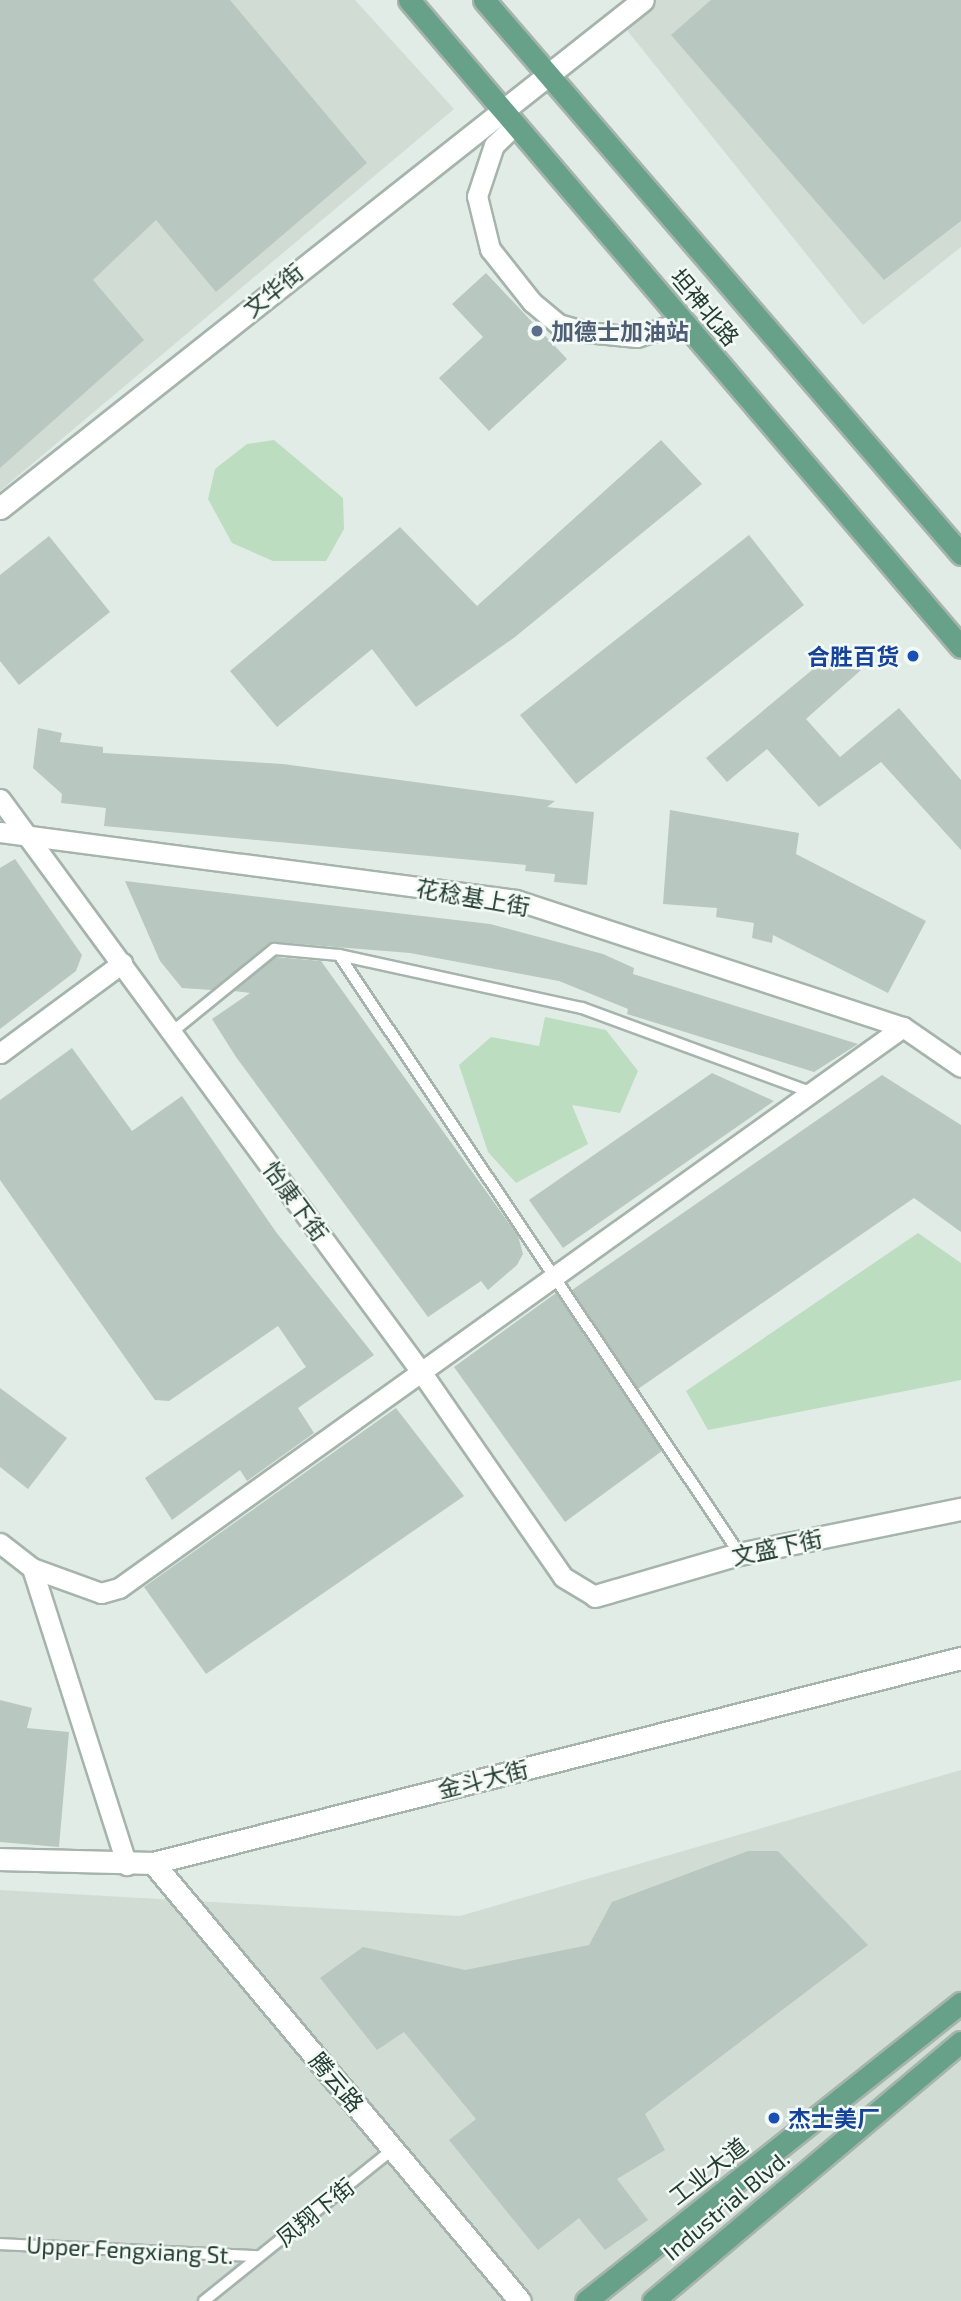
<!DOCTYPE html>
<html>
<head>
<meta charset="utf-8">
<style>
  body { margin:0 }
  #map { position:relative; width:961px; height:2301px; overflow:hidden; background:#e2ece6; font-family:"Exo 2","Noto Sans SC",sans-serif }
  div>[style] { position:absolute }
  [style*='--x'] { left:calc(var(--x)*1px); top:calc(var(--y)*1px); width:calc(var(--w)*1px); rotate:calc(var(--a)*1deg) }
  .built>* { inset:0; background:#d1dcd5 }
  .green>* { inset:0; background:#bcddc0 }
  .building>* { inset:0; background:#b8c7bf }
  .roads { filter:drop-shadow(2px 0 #a5b4ac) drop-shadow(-2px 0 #a5b4ac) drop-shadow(0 2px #a5b4ac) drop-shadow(0 -2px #a5b4ac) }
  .lane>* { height:10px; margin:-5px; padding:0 5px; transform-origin:5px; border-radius:5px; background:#fff }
  .street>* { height:19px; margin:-9.5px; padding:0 9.5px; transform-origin:9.5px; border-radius:9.5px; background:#fff }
  .secondary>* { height:21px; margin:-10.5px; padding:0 10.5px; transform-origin:10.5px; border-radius:10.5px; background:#fff }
  .primary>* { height:21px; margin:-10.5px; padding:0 10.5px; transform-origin:10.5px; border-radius:10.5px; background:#68a18a }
  .dots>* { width:19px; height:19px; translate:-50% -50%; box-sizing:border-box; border:4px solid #f3f9f5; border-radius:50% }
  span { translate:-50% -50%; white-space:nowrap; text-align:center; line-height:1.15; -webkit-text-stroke:5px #f3f9f5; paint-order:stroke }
  .street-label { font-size:23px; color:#233d32 }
  .service-label { font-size:23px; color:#4e5e75; font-weight:700 }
  .left { translate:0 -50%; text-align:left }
  .transit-label { font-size:23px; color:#164399; font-weight:700 }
  .right { translate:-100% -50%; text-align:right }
</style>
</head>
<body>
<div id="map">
  <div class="built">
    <i style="clip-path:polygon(0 0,355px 0,454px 109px,0 491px)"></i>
    <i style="clip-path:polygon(643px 0,961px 0,961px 247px,863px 325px,618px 19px)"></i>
    <i style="clip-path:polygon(961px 1770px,961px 2301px,0 2301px,0 1890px,460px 1916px)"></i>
  </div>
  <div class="green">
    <i style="clip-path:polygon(274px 440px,343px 498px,344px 529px,326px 561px,273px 561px,232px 543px,208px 499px,215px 469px,247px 444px)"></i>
    <i style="clip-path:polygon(545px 1017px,606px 1030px,638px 1071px,620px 1113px,572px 1105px,588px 1144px,516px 1183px,488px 1152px,459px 1065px,491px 1037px,539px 1046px)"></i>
    <i style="clip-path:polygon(918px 1233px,961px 1263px,961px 1380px,708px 1430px,686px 1391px)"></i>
  </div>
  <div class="building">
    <i style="clip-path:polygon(0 0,230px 0,367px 163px,216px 292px,156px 220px,93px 280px,144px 340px,0 468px)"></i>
    <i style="clip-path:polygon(711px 0,961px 0,961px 221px,884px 280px,671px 35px)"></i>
    <i style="clip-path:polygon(486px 273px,567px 359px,489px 431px,439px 378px,483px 337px,452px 304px)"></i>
    <i style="clip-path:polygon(661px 440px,702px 484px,515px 637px,416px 707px,372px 649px,277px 727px,230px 671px,400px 527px,477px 606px)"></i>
    <i style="clip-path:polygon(749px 535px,804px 605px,576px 784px,520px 715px)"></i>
    <i style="clip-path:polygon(49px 536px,110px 612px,19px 685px,0 661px,0 575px)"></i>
    <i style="clip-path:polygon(841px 646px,861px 670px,806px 719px,840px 757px,899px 708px,961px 780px,961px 850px,881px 762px,819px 807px,767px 749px,727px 782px,706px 758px)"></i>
    <i style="clip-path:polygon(38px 728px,62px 733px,60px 742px,103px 747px,103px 753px,283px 764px,555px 801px,547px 807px,594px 812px,587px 885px,554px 882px,555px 874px,525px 871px,526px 865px,104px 826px,106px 808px,61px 803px,62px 794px,33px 768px)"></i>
    <i style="clip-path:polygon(670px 810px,799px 833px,796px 854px,926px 921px,888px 993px,773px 935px,772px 943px,752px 938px,754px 923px,716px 917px,717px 908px,663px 904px)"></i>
    <i style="clip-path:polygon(15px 859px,82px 955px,76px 971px,0 1029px,0 868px)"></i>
    <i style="clip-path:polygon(125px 881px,490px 924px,603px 954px,634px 968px,633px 974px,858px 1044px,814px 1072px,627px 1014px,628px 1009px,559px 981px,410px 953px,274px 942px,212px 990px,182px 988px,160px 961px)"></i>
    <i style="clip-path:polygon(276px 957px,321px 961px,518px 1236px,523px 1254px,517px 1265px,488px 1290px,481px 1281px,428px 1317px,236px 1057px,212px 1019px,250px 993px,234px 991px)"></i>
    <i style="clip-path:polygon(72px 1048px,132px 1131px,182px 1096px,276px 1232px,374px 1355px,298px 1408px,314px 1433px,247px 1481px,240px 1470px,172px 1520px,145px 1478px,306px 1367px,278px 1326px,169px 1401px,155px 1400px,0 1180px,0 1100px)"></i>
    <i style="clip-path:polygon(712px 1073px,774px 1101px,563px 1248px,529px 1200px)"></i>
    <i style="clip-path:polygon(882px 1075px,961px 1125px,961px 1232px,914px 1198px,638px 1389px,572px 1290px)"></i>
    <i style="clip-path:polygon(556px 1293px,662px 1451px,565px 1522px,454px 1367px)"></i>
    <i style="clip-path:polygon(0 1388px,67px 1438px,28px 1489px,0 1467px)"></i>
    <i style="clip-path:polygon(396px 1408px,464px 1496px,206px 1674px,144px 1587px)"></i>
    <i style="clip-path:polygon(0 1700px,32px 1708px,27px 1728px,69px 1732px,59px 1847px,0 1842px)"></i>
    <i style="clip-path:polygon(748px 1851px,778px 1851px,868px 1945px,645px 2114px,665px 2150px,617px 2179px,648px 2220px,605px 2250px,579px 2218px,538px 2250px,449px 2140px,476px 2119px,404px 2032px,377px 2050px,320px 1978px,363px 1947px,465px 1970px,589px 1945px,612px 1902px)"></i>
  </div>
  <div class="roads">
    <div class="lane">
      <i style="--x:339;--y:955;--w:719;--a:56.22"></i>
      <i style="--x:172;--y:1032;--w:132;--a:-39.1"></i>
      <i style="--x:274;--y:949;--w:65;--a:5.3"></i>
      <i style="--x:339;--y:955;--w:249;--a:12.3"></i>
      <i style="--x:582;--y:1008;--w:243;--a:20.2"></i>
      <i style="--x:0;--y:2244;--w:259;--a:2.7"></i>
      <i style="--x:204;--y:2301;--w:243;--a:-38.8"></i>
    </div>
    <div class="street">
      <i style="--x:515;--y:125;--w:29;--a:136"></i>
      <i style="--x:494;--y:145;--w:54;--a:108.4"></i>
      <i style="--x:477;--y:196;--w:55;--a:76.2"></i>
      <i style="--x:490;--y:249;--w:68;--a:51.6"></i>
      <i style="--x:532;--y:302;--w:34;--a:40"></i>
      <i style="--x:558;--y:324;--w:29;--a:16"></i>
      <i style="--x:586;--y:332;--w:51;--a:5.6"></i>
      <i style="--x:637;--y:337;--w:49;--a:-19.2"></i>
      <i style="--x:0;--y:799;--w:716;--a:53.69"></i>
      <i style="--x:424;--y:1376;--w:244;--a:55.3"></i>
      <i style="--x:563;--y:1577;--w:37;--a:31"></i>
      <i style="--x:0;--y:832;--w:520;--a:7.51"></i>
      <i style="--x:516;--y:900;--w:407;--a:18.2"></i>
      <i style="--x:903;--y:1027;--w:70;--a:34.6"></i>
      <i style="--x:0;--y:1053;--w:152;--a:-36.4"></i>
      <i style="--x:0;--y:1543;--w:41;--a:38"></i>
      <i style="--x:32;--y:1568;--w:312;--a:72.3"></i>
      <i style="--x:32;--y:1568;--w:73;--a:19.9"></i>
      <i style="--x:101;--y:1593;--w:19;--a:-16"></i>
      <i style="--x:119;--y:1588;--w:964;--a:-35.59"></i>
    </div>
    <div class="secondary">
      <i style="--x:0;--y:508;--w:819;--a:-38.31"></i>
      <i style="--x:595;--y:1596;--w:150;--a:-16.3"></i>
      <i style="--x:739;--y:1554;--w:227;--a:-11.5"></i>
      <i style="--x:0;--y:1859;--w:153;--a:1.5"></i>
      <i style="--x:153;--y:1863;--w:834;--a:-14.24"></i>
      <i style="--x:153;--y:1863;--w:571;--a:50.04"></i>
    </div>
    <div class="primary">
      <i style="--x:409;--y:0;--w:850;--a:49.53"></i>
      <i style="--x:484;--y:0;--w:731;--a:49.27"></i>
      <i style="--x:586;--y:2301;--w:479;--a:-38.5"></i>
      <i style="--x:653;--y:2301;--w:402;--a:-40.1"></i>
    </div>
  </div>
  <div class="dots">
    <i style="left:537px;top:331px;background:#5c6f8a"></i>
    <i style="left:913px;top:656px;background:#1a4fb4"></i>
    <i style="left:774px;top:2118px;background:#1a4fb4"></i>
  </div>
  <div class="street-label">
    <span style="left:273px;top:290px;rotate:-39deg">文华街</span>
    <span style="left:705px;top:307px;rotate:50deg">坦神北路</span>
    <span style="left:473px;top:897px;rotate:10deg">花稔基上街</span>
    <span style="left:296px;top:1201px;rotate:54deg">怡康下街</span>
    <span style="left:777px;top:1547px;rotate:-12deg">文盛下街</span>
    <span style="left:483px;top:1779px;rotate:-14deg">金斗大街</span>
    <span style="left:337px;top:2082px;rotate:50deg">腾云路</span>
    <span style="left:708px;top:2171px;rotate:-38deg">工业大道</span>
    <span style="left:726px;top:2205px;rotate:-40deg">Industrial Blvd.</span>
    <span style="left:315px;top:2212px;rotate:-39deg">凤翔下街</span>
    <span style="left:130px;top:2250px;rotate:3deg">Upper Fengxiang St.</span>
  </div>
  <div class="service-label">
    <span class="left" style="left:551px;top:331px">加德士加油站</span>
  </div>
  <div class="transit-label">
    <span class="right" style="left:899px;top:656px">合胜百货</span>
    <span class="left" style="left:788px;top:2118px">杰士美厂</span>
  </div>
</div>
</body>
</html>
